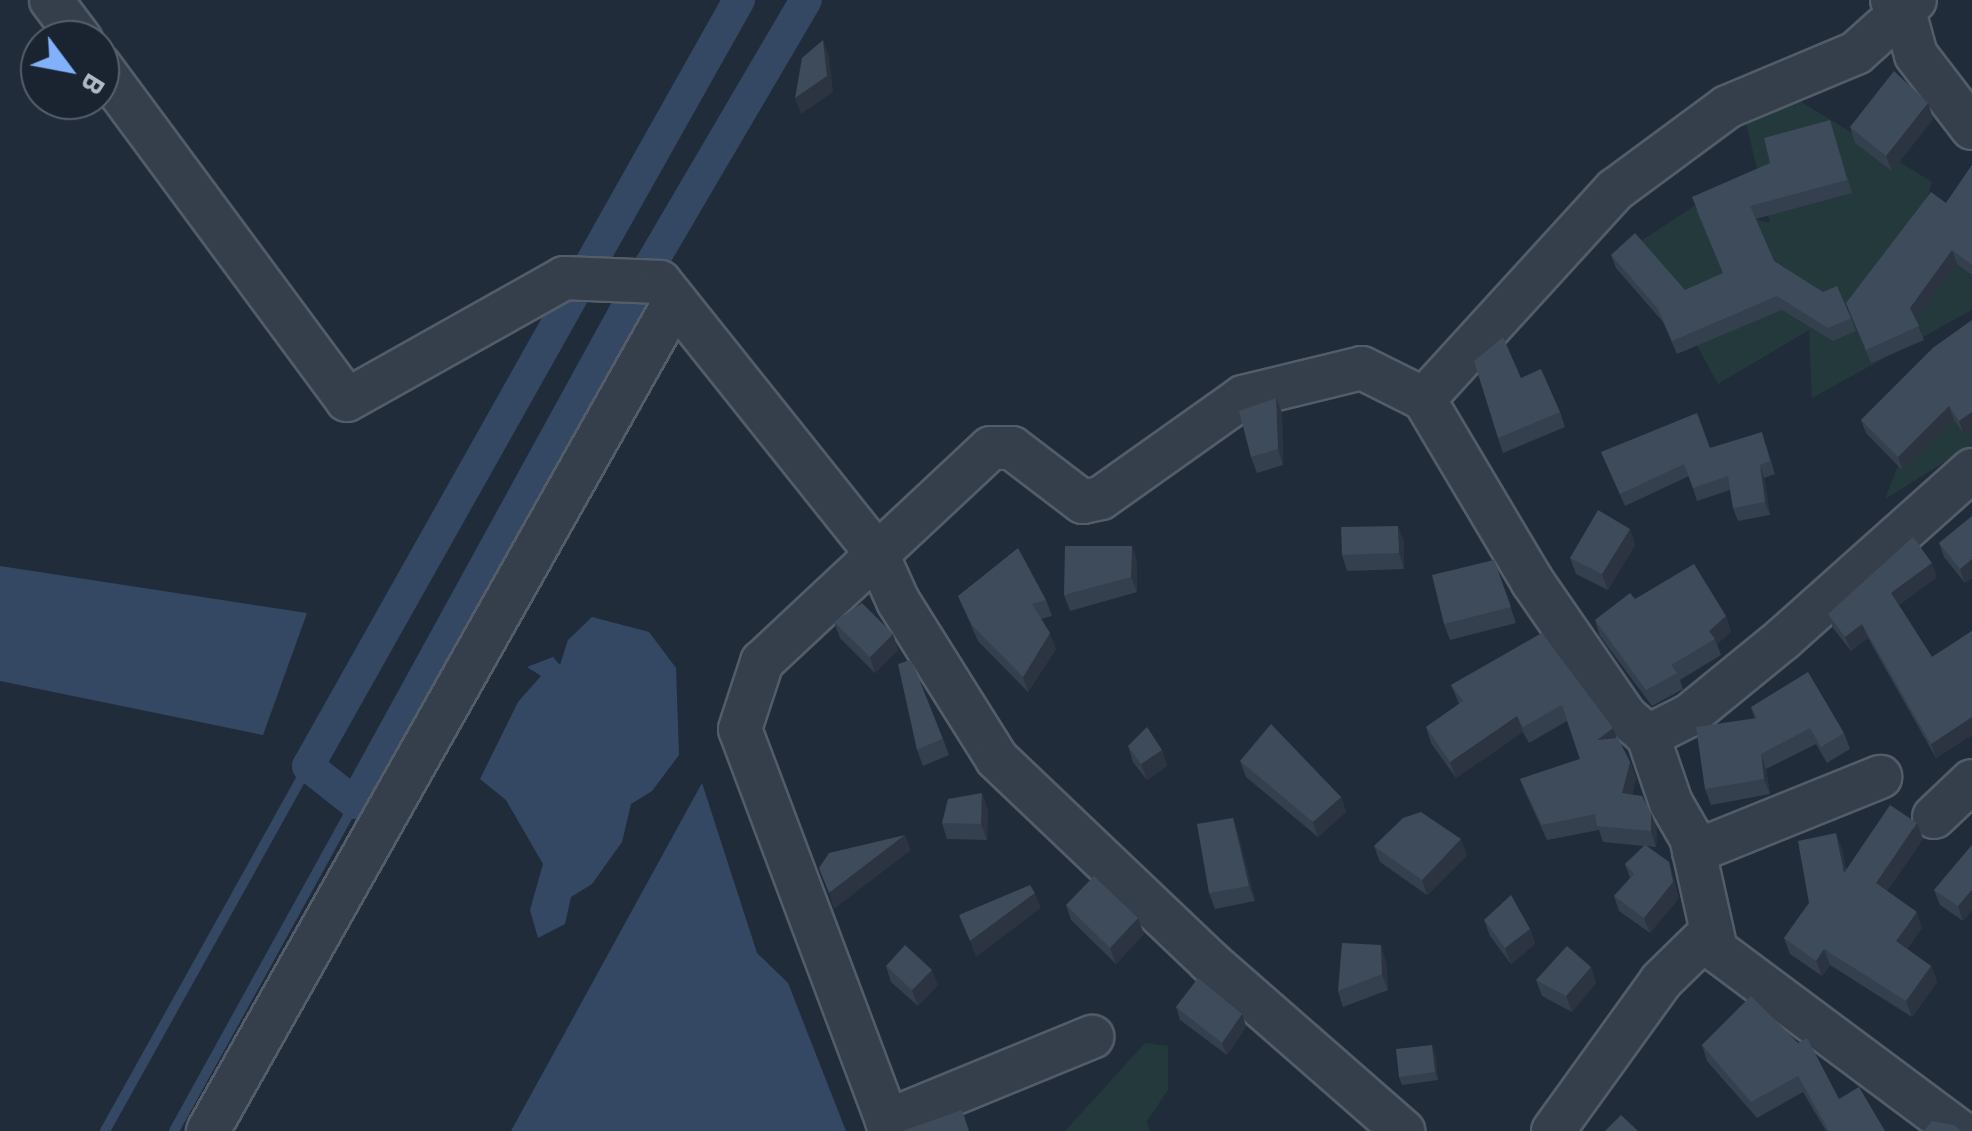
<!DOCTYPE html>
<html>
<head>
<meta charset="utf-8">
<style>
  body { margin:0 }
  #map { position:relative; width:1972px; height:1131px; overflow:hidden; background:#212c3b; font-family:Barlow,sans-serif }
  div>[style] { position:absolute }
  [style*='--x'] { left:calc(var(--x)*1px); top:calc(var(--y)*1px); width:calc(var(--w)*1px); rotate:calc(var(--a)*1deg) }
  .green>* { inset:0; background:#23393c }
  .water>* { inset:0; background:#344863 }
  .stream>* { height:10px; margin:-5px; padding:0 5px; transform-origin:5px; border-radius:5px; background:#344863 }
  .canal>* { height:32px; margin:-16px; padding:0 16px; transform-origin:16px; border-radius:16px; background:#344863 }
  .roads { filter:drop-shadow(2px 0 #535c69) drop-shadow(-2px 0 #535c69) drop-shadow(0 2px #535c69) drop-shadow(0 -2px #535c69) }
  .minor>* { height:42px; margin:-21px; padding:0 21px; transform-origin:21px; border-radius:21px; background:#353e4b }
  .wall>* { inset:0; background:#34404e }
  .shaded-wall>* { inset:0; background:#2b3440 }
  .building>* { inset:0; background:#3d4b5b }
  span { translate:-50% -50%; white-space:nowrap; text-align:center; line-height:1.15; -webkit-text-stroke:10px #1a2330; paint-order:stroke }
  .north { position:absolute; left:20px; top:20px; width:100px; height:100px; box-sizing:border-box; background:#1a2330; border:2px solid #565f6c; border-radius:50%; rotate:122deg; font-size:28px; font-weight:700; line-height:40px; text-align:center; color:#b0b9c7 }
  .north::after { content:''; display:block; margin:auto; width:35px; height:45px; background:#81b1fb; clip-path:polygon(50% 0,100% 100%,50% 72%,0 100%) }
</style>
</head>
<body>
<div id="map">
  <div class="green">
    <i style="clip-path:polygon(1795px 98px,1932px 182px,1905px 272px,1830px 319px,1972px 254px,1972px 310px,1812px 398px,1809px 330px,1718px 384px,1641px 241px,1697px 204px,1770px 223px,1746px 123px)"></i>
    <i style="clip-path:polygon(1972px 407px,1972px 445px,1885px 499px,1910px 434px)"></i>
    <i style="clip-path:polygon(1145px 1043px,1168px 1046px,1168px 1090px,1147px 1121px,1149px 1131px,1065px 1131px)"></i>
  </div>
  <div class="water">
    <i style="clip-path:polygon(0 566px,307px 613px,263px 735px,0 681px)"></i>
    <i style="clip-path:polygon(592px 617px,649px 632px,676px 668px,679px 755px,652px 791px,631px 804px,622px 842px,592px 884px,571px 897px,565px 924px,538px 938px,530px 910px,543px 864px,506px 800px,480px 779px,518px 702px,541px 676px,527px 667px,553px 657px,560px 665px,568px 640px)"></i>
    <i style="clip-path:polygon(702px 783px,757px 953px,788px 983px,846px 1131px,511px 1131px)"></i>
  </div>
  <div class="stream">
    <i style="--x:105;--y:1131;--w:418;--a:-60.9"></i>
    <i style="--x:174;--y:1131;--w:375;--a:-61.1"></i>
  </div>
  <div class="canal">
    <i style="--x:739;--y:0;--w:879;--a:119.36"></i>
    <i style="--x:308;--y:766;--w:60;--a:38.2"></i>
    <i style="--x:355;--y:803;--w:615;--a:-61.23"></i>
    <i style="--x:651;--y:264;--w:306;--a:-59.6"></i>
  </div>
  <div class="roads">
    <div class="minor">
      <i style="--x:51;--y:0;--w:50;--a:53.1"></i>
      <i style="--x:1892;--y:0;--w:20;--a:49"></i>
      <i style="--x:1905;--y:15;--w:41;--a:74.6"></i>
      <i style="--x:1916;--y:55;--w:92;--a:52.5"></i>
      <i style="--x:100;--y:66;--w:415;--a:53.5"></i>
      <i style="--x:347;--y:400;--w:249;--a:-29.3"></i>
      <i style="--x:564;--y:278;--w:96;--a:2.4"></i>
      <i style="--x:660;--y:282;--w:348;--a:51.4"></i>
      <i style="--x:877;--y:554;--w:51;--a:65.9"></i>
      <i style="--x:898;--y:601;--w:186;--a:57.9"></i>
      <i style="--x:997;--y:759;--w:294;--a:43.6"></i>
      <i style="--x:1210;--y:962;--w:257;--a:41.2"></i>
      <i style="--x:1424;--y:399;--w:212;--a:59.3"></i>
      <i style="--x:1532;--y:581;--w:164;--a:55.4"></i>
      <i style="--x:1625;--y:716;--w:30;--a:41"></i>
      <i style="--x:1648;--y:736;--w:71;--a:71.1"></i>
      <i style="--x:1671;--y:803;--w:39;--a:60"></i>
      <i style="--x:1691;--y:837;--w:116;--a:77.5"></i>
      <i style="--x:1716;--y:950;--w:303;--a:36.7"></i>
      <i style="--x:1648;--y:736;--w:47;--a:-26.6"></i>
      <i style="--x:1690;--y:715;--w:122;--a:-39.3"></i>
      <i style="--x:1784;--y:638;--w:252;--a:-41.8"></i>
      <i style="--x:1934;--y:817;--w:52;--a:-43.5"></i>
      <i style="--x:1694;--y:852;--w:201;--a:-22"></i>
      <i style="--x:887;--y:1121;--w:222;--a:-22.3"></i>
      <i style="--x:208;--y:1131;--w:952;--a:-60.64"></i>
      <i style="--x:891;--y:1131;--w:429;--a:-110.6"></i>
      <i style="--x:740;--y:729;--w:71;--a:-71.8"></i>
      <i style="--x:762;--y:662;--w:313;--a:-43.1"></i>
      <i style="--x:991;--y:448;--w:21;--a:0"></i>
      <i style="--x:1012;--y:448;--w:89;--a:37.3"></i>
      <i style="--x:1083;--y:502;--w:18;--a:-13"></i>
      <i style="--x:1101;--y:498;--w:174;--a:-35.4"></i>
      <i style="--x:1243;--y:397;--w:122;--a:-13.7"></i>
      <i style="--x:1362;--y:368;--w:69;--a:26.6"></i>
      <i style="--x:1424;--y:399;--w:283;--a:-47.6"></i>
      <i style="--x:1615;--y:190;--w:139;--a:-36.5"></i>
      <i style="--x:1727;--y:107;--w:140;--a:-22.7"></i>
      <i style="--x:1856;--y:53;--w:79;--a:-41.9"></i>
      <i style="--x:1553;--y:1131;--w:185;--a:-54.2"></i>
      <i style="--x:1661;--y:981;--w:70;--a:-44.4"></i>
    </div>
  </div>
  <div class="wall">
    <i style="clip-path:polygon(1928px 103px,1933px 119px,1892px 171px,1855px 143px,1850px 127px)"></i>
    <i style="clip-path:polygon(1830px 120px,1852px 193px,1756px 219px,1774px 261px,1851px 318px,1856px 331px,1833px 341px,1782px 310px,1677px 354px,1663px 322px,1616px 268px,1611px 255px,1685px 290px,1723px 273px,1696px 210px,1770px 163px)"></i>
    <i style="clip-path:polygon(1972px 165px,1972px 275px,1957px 264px,1916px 321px,1924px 340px,1871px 363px,1846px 303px,1946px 203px)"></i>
    <i style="clip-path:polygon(1934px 347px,1964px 434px,1954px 420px,1903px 471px,1866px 433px,1861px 420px)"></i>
    <i style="clip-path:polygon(1521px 378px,1560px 412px,1565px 427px,1503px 453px,1498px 438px)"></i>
    <i style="clip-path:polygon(1276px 398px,1282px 413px,1283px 465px,1257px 473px,1251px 457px)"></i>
    <i style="clip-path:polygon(1766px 445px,1775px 474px,1764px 478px,1770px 515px,1738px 521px,1733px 508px,1730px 490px,1697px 501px,1689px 476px,1625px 506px,1601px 452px)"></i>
    <i style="clip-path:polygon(1972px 516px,1972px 578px,1965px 583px,1944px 557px,1939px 543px)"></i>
    <i style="clip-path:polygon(1630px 529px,1635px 545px,1608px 590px,1576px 574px,1570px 558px)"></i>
    <i style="clip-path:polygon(1404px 541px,1404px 569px,1347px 571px,1342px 555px)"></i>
    <i style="clip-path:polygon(1132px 546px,1137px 562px,1137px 592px,1070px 611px,1064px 595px)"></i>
    <i style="clip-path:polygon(1494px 560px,1516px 623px,1450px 640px,1444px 624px)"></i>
    <i style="clip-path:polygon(1937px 577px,1899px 605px,1932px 657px,1972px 631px,1972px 735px,1936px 758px,1868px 638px,1851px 651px,1833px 628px,1828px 614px)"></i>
    <i style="clip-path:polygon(958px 596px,1046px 600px,1052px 616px,1041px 619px,1056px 649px,1028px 692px,978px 641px)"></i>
    <i style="clip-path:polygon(1635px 599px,1726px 616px,1731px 632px,1717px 644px,1721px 655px,1680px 680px,1683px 689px,1652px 706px,1600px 636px,1595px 620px)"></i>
    <i style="clip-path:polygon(834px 622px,893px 634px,898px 650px,875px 673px,840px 638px)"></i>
    <i style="clip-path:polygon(1542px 633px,1613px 728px,1616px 738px,1630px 762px,1636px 778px,1632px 795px,1651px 813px,1657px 829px,1656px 847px,1647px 846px,1669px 862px,1679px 898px,1650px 933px,1619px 911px,1614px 896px,1630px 878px,1625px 864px,1644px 846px,1603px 842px,1599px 830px,1547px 840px,1526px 794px,1520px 779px,1580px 759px,1567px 721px,1529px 743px,1523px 732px,1456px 778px,1431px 743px,1426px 727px,1459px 704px,1451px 685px)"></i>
    <i style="clip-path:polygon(1751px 707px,1844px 733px,1850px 749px,1827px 763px,1816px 744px,1766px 769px,1770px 794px,1711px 805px,1705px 789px,1755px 719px)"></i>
    <i style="clip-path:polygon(943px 739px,949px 755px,923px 766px,917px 750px)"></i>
    <i style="clip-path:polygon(1128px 746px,1162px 750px,1167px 766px,1147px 780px,1133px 762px)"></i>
    <i style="clip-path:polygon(1240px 761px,1341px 797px,1346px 812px,1318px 837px,1246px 777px)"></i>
    <i style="clip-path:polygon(988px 809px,987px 840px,947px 839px,942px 823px)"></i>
    <i style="clip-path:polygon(1233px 818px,1238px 834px,1255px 901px,1215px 909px,1209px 893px)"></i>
    <i style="clip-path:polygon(1923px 839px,1887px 891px,1922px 928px,1907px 949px,1931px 966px,1937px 982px,1912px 1017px,1830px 965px,1822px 976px,1790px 954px,1784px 938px,1809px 903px,1842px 849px,1846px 870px)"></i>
    <i style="clip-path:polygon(1972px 845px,1963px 921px,1940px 905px,1934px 890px)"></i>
    <i style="clip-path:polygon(1374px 846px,1467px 855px,1427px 895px,1380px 862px)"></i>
    <i style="clip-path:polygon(1066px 905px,1144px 934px,1116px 964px,1071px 920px)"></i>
    <i style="clip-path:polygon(1484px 920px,1530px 929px,1535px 944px,1511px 964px,1490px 936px)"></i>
    <i style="clip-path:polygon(1386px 961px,1388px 990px,1343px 1007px,1338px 991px)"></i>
    <i style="clip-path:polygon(886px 966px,938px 985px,918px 1006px,891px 982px)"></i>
    <i style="clip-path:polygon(1591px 967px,1596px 983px,1572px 1012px,1542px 996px,1536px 980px)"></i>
    <i style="clip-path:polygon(1751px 996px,1839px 1099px,1885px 1131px,1826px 1131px,1803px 1092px,1757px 1118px,1707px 1061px,1702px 1045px)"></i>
    <i style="clip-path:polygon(1176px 1007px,1242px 1014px,1246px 1027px,1227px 1055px,1180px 1020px)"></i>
    <i style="clip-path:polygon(1435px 1053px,1438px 1080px,1402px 1085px,1399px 1077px)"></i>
  </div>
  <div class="shaded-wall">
    <i style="clip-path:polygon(823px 40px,829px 56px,833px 92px,801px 114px,795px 98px)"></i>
    <i style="clip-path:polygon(1928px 103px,1933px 119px,1892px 171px,1886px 156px)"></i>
    <i style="clip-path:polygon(1952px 250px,1957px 264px,1915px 322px,1910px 308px)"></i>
    <i style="clip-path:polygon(1276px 398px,1282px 413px,1283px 465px,1278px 449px)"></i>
    <i style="clip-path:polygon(1949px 406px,1954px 420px,1903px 471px,1898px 457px)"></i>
    <i style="clip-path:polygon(1972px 412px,1972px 429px,1964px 434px,1959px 421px)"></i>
    <i style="clip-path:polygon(1760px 465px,1764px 478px,1770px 515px,1765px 502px)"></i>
    <i style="clip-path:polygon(1398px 526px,1404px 541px,1404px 569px,1399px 553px)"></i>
    <i style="clip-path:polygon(1630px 529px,1635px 545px,1608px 590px,1602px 574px)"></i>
    <i style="clip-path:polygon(1132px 546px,1137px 562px,1137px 592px,1131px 577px)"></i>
    <i style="clip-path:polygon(1972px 559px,1972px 578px,1965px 583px,1960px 569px)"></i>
    <i style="clip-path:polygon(1932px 563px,1937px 577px,1896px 607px,1891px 593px)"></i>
    <i style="clip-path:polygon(1726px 616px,1731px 632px,1717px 644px,1709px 631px)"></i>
    <i style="clip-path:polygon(1862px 624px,1868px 638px,1851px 651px,1845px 637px)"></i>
    <i style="clip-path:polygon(1050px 633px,1056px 649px,1028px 692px,1023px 677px)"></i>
    <i style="clip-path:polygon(893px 634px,898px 650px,875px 673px,870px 657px)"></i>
    <i style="clip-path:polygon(1517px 716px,1523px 732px,1456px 778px,1450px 762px)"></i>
    <i style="clip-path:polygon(1972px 717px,1972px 735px,1936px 758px,1931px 744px)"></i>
    <i style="clip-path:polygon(1613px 728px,1619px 744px,1597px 740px)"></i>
    <i style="clip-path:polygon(1162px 750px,1167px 766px,1147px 780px,1141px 764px)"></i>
    <i style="clip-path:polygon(1761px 754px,1766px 769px,1770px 794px,1764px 779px)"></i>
    <i style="clip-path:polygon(1630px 762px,1636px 778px,1628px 809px,1622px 793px)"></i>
    <i style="clip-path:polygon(982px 793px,988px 809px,987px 840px,981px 824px)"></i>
    <i style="clip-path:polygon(1341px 797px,1346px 812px,1318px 837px,1313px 822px)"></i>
    <i style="clip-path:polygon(1651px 813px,1657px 829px,1656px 847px,1651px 831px)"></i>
    <i style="clip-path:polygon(1233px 818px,1238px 834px,1255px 901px,1249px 886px)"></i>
    <i style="clip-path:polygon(1917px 823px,1923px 839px,1882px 899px,1876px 883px)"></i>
    <i style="clip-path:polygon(1836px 833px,1842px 849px,1849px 888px,1844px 873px)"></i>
    <i style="clip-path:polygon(905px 835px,911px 850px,834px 909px,829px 893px)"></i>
    <i style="clip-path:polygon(1461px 839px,1467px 855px,1427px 895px,1422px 880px)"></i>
    <i style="clip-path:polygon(1669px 862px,1679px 898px,1650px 933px,1644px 918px)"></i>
    <i style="clip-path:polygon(1972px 890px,1972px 911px,1963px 921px,1958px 906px)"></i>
    <i style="clip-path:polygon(1035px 893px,1041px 908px,976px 957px,970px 941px)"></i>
    <i style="clip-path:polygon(1917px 912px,1922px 928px,1901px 957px,1896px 941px)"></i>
    <i style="clip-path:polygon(1138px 918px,1144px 934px,1116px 964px,1110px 948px)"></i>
    <i style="clip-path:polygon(1530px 929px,1535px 944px,1511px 964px,1505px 948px)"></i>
    <i style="clip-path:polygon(1381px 945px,1386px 961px,1388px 990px,1382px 974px)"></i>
    <i style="clip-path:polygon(1824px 949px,1830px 965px,1822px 976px,1816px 961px)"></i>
    <i style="clip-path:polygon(1931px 966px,1937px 982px,1912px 1017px,1906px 1001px)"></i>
    <i style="clip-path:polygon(1591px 967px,1596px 983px,1572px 1012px,1566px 996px)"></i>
    <i style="clip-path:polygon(932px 970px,938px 985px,918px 1006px,912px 990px)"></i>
    <i style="clip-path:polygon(1242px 1014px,1246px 1027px,1227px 1055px,1222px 1043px)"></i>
    <i style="clip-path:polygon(1432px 1045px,1435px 1053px,1438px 1080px,1435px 1072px)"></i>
  </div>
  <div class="building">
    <i style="clip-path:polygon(823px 40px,827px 76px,795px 98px,802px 58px)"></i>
    <i style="clip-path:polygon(1894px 71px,1928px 103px,1886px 156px,1850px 127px)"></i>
    <i style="clip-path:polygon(1830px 120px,1847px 180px,1750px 206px,1774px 261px,1823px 292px,1837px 286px,1851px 318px,1828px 328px,1777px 296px,1672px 341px,1658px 309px,1611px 255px,1635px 233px,1685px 290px,1723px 273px,1692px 197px,1770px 163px,1764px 138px)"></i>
    <i style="clip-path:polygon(1972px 165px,1972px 265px,1952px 250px,1910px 308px,1919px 326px,1866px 350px,1846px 303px,1931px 192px,1946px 203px)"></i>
    <i style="clip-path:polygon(1972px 320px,1972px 412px,1959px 421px,1949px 406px,1898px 457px,1861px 420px,1934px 347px)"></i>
    <i style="clip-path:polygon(1503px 337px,1521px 378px,1541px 369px,1560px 412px,1498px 438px,1474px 361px)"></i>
    <i style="clip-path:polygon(1276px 398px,1278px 449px,1251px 457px,1239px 411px)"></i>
    <i style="clip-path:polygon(1697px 413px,1710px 448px,1762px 432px,1770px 461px,1760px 465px,1765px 502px,1733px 508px,1728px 476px,1693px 488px,1684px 464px,1620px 494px,1601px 452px)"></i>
    <i style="clip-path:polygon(1598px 510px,1630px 529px,1602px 574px,1570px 558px)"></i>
    <i style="clip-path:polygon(1972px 516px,1972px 559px,1960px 569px,1939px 543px)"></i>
    <i style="clip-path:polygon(1398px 526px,1399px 553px,1342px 555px,1341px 527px)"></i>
    <i style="clip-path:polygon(1913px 537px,1932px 563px,1891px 593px,1932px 657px,1972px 631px,1972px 717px,1931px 744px,1862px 624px,1845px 637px,1828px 614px)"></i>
    <i style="clip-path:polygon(1065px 546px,1132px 546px,1131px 577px,1064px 595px)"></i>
    <i style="clip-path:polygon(1018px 548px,1046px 600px,1032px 604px,1050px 633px,1023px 677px,972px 625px,958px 596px)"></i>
    <i style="clip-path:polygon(1494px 560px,1511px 607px,1444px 624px,1432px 575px)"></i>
    <i style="clip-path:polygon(1694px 564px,1726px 616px,1709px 631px,1715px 639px,1671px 665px,1677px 673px,1646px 690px,1595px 620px,1630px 593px,1635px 599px)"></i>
    <i style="clip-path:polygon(862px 603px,893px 634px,870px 657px,834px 622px)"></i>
    <i style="clip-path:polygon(1542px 633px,1613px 728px,1597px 740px,1618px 738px,1630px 762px,1622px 793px,1642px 796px,1651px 813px,1651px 831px,1597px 826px,1595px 814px,1542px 825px,1520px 779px,1580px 759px,1562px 705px,1523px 727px,1517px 716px,1450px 762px,1426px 727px,1463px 701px,1451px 685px)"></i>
    <i style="clip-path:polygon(910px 660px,915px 669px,943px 739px,917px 750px,898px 664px)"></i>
    <i style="clip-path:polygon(1808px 672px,1844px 733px,1821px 747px,1810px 728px,1761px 754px,1764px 779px,1705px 789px,1696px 727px,1757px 718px,1751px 707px)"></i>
    <i style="clip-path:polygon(1271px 724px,1341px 797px,1313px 822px,1240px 761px)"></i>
    <i style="clip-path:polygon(1147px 727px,1162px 750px,1141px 764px,1128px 746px)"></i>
    <i style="clip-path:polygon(982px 793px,981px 824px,942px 823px,948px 799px)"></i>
    <i style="clip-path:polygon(1890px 805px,1917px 823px,1876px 883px,1917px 912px,1896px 941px,1931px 966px,1906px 1001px,1824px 949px,1816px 961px,1784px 938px,1809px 903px,1798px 841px,1836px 833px,1844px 873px)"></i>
    <i style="clip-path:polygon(1421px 812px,1461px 839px,1422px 880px,1374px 846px,1403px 818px)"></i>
    <i style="clip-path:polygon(1233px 818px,1249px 886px,1209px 893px,1197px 824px)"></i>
    <i style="clip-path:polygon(905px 835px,829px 893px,819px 868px,829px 853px)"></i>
    <i style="clip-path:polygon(1645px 845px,1669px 862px,1673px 882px,1644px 918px,1614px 896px,1634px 874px,1625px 864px)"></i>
    <i style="clip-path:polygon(1972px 845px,1972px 890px,1958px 906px,1934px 890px)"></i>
    <i style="clip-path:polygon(1094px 876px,1138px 918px,1110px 948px,1066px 905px)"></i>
    <i style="clip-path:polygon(1030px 885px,1035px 893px,970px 941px,959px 915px)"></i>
    <i style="clip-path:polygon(1511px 895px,1530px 929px,1505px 948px,1484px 920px)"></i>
    <i style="clip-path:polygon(1342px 943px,1381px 945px,1382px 974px,1338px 991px)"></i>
    <i style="clip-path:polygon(905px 945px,932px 970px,912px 990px,886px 966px)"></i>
    <i style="clip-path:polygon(1567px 946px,1591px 967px,1566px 996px,1536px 980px)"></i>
    <i style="clip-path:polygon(1198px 978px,1242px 1014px,1222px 1043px,1176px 1007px)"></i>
    <i style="clip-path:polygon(1751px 996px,1798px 1043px,1807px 1038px,1839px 1099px,1859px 1087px,1885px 1131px,1829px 1131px,1798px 1076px,1751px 1102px,1702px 1045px)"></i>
    <i style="clip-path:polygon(1432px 1045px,1435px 1072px,1399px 1077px,1396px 1049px)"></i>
    <i style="clip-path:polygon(962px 1110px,969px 1131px,904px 1131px,905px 1130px)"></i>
    <i style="clip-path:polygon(1621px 1115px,1638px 1131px,1605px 1131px)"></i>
    <i style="clip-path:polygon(1932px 1121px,1954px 1125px,1961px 1131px,1924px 1131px)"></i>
  </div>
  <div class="north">B</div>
</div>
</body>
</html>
